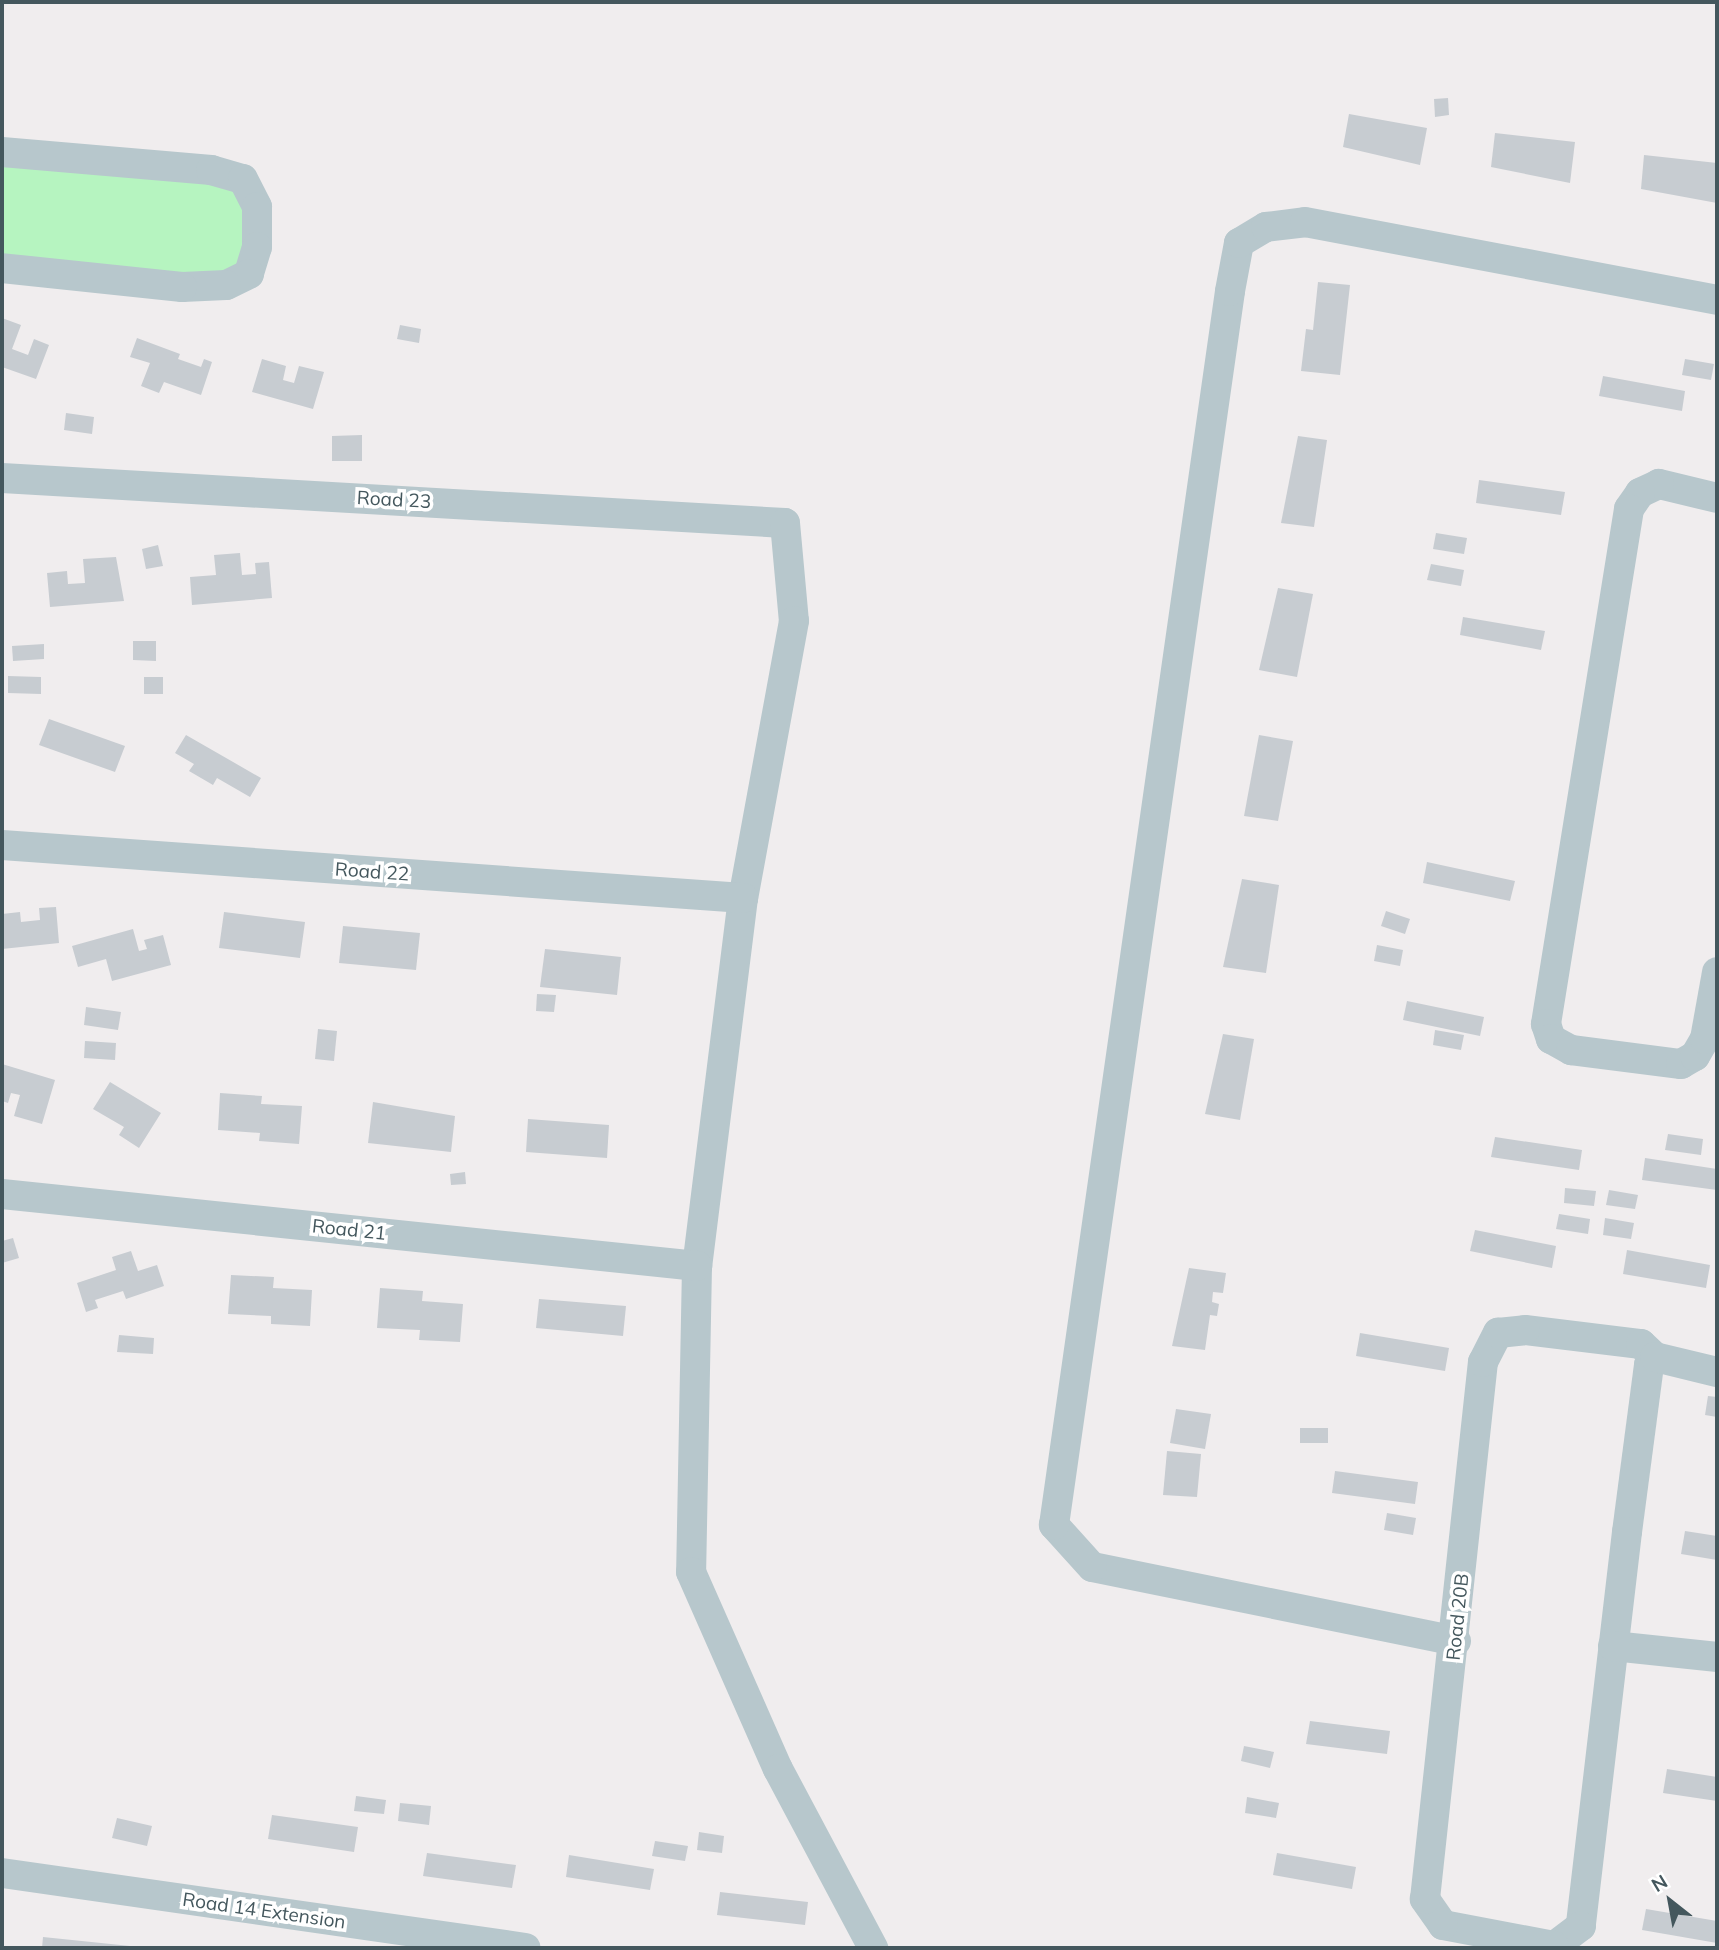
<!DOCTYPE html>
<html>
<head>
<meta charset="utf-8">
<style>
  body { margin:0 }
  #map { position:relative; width:1719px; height:1950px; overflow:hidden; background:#f0edee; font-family:Mulish,sans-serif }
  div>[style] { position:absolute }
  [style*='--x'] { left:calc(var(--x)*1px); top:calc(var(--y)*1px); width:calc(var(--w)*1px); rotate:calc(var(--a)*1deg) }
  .green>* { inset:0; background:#b6f4c0 }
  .building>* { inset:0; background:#c7ccd1 }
  .minor>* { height:30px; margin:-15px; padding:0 15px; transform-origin:15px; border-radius:15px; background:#b7c7cc }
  span { translate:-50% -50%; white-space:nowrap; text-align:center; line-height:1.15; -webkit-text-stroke:7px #fff; paint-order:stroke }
  .street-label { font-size:19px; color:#44575d }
  .frame { position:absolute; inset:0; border:4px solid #44575d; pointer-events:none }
  .north { position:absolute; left:1635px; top:1866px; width:70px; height:70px; -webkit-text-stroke:5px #fff; paint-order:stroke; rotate:329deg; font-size:19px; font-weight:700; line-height:28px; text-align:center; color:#44575d }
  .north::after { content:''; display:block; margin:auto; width:24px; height:32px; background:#44575d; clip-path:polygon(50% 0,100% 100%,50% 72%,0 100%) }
</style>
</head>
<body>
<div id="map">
  <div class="green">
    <i style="clip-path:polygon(2px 152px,243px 179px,249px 274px,2px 268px)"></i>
  </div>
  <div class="building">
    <i style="clip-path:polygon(1448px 98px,1449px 115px,1435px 117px,1434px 99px)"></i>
    <i style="clip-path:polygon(1349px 114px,1427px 128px,1420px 165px,1343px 147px)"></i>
    <i style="clip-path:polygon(1495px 133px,1575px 142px,1570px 183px,1491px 167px)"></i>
    <i style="clip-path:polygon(1644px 155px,1717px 163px,1717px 203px,1641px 189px)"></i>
    <i style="clip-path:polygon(1318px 282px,1350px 285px,1340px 375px,1301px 371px,1306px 329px,1313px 330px)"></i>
    <i style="clip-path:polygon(2px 318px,21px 325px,12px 349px,28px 355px,34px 339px,49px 345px,36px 379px,2px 367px)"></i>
    <i style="clip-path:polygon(400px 325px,421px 329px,419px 343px,397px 339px)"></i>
    <i style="clip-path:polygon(137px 338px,180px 354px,178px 359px,201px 367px,204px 359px,212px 362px,201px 395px,164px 382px,159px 393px,141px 386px,150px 363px,130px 357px)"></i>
    <i style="clip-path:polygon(262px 359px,286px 366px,283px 380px,294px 383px,299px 366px,324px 372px,313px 409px,252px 392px)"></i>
    <i style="clip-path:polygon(1685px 359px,1714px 364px,1711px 380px,1682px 375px)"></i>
    <i style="clip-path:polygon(1603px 376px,1685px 391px,1682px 411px,1599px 396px)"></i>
    <i style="clip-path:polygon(66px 413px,94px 417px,92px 434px,64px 430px)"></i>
    <i style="clip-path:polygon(362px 435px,362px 461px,332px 461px,332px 436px)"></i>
    <i style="clip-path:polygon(1298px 436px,1327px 440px,1314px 527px,1281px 523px)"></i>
    <i style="clip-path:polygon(1479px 480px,1565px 492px,1561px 515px,1476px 503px)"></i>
    <i style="clip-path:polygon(1436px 533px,1467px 538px,1464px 554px,1433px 549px)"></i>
    <i style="clip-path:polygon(158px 545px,163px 566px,146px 569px,142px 549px)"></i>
    <i style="clip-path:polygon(240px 553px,242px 575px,256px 574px,255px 563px,269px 562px,272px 598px,192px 605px,190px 577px,216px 575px,214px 555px)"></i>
    <i style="clip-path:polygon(116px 557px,124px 601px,50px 607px,47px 573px,67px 571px,68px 584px,85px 583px,83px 559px)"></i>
    <i style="clip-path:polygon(1431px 564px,1464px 570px,1461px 586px,1427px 580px)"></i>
    <i style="clip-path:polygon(1278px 588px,1313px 594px,1297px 677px,1259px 670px)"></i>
    <i style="clip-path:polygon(1463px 617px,1545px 631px,1541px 650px,1460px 635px)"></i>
    <i style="clip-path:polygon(133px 641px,156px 641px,156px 661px,133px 660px)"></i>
    <i style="clip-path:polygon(44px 644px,44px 659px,13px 661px,12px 646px)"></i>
    <i style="clip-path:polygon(8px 676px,41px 677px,41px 694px,8px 693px)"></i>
    <i style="clip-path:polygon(144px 677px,163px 677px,163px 694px,144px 694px)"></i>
    <i style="clip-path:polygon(49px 719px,125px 746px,115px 772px,39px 745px)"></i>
    <i style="clip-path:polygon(186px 735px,261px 778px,250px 797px,217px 778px,213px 785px,189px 771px,194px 764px,175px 753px)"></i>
    <i style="clip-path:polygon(1259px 735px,1293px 741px,1278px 821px,1244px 816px)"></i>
    <i style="clip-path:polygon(1427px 862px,1515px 881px,1510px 901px,1423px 883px)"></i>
    <i style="clip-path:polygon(1242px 879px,1279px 885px,1266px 973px,1223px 967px)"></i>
    <i style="clip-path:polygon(56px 907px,59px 943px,2px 949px,2px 914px,20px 912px,21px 922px,40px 920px,39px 908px)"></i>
    <i style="clip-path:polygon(1386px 911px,1410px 919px,1405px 934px,1381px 926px)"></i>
    <i style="clip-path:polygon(224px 912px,305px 922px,300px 958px,219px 948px)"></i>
    <i style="clip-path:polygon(343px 926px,420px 933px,416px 970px,339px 963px)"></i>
    <i style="clip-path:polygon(133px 929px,139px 951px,147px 949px,144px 940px,163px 935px,171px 965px,112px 981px,106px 959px,78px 967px,72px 946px)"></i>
    <i style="clip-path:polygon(1377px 945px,1403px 950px,1400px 966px,1374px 961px)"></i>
    <i style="clip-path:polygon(545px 949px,621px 957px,617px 995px,540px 987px)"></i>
    <i style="clip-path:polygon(537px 994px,556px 995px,554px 1012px,536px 1011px)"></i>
    <i style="clip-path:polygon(1407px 1001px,1484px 1017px,1480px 1036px,1403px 1020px)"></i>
    <i style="clip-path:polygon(86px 1007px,121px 1012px,118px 1030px,84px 1025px)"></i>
    <i style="clip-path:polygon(318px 1029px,337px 1031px,334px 1061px,315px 1059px)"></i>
    <i style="clip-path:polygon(1435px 1030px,1464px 1035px,1461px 1050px,1433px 1045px)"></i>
    <i style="clip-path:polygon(1223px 1034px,1254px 1039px,1240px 1120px,1205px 1114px)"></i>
    <i style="clip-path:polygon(85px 1041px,116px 1043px,115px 1060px,84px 1058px)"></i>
    <i style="clip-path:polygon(2px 1064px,55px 1080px,42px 1124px,14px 1116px,20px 1095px,11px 1093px,8px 1103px,2px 1101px)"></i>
    <i style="clip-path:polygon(110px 1082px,161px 1113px,139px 1148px,119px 1135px,124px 1127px,93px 1109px)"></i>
    <i style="clip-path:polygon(220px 1093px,262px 1096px,261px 1104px,302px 1106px,299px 1144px,259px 1141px,260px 1133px,218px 1130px)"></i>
    <i style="clip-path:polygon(373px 1102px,455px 1116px,451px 1152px,368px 1143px)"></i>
    <i style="clip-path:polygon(528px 1119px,609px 1125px,607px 1158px,526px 1152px)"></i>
    <i style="clip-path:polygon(1668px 1134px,1703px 1139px,1701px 1155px,1665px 1150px)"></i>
    <i style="clip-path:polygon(1495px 1137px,1582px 1150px,1579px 1170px,1491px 1157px)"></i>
    <i style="clip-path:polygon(1645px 1158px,1717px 1169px,1717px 1190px,1642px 1180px)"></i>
    <i style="clip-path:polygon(465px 1172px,466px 1184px,451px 1185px,450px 1174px)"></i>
    <i style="clip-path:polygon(1565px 1188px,1596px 1191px,1594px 1206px,1564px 1203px)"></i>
    <i style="clip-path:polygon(1609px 1190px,1638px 1195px,1635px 1209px,1606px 1205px)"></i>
    <i style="clip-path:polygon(1559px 1214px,1590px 1219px,1588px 1234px,1556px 1229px)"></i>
    <i style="clip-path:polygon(1605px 1218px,1634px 1223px,1631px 1239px,1603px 1235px)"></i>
    <i style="clip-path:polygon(1475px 1230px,1556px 1246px,1552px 1268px,1470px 1251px)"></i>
    <i style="clip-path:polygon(13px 1238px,19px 1258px,2px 1263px,2px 1241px)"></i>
    <i style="clip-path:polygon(1627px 1250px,1710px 1265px,1706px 1288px,1623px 1274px)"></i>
    <i style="clip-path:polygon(131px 1251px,138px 1271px,157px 1265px,164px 1286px,126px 1299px,123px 1291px,95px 1300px,98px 1308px,86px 1312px,77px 1283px,116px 1270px,112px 1257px)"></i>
    <i style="clip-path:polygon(1189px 1268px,1226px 1273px,1223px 1293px,1213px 1292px,1212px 1302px,1219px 1304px,1217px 1316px,1210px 1315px,1205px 1350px,1172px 1346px)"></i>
    <i style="clip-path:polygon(231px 1275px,274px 1277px,273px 1288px,312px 1290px,310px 1326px,271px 1324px,271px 1316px,228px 1314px)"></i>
    <i style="clip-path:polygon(380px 1288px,423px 1291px,422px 1301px,463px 1304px,460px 1342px,419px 1340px,420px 1330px,377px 1328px)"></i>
    <i style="clip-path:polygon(539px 1299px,626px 1306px,623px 1336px,536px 1328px)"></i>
    <i style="clip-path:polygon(1360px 1333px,1449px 1348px,1445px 1371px,1356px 1356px)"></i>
    <i style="clip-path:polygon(119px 1335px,154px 1338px,153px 1354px,117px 1352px)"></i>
    <i style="clip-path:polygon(1708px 1396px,1717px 1397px,1717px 1417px,1705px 1415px)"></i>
    <i style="clip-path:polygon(1176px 1409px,1211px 1414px,1205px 1449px,1170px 1443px)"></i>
    <i style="clip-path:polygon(1300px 1428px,1328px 1428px,1328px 1443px,1300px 1443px)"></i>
    <i style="clip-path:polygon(1167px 1451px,1201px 1454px,1197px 1497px,1163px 1495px)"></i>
    <i style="clip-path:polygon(1335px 1471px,1418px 1482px,1415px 1504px,1332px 1493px)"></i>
    <i style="clip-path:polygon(1387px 1513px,1416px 1518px,1413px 1535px,1384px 1530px)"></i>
    <i style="clip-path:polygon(1685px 1531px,1717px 1536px,1717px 1560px,1681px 1554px)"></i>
    <i style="clip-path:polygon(1310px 1721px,1390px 1731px,1387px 1754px,1306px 1744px)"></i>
    <i style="clip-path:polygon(1244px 1746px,1274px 1752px,1270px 1768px,1241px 1761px)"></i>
    <i style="clip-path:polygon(1667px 1769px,1717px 1777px,1717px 1801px,1663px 1793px)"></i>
    <i style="clip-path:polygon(356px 1796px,386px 1800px,384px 1814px,354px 1811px)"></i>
    <i style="clip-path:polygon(1247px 1797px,1279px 1803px,1276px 1818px,1245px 1813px)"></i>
    <i style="clip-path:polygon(400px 1803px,431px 1806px,429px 1825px,398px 1821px)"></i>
    <i style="clip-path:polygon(272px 1815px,358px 1827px,354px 1852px,268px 1839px)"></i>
    <i style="clip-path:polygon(117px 1818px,152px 1826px,147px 1846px,112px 1838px)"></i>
    <i style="clip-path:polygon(699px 1832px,724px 1836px,722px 1853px,697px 1850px)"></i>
    <i style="clip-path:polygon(655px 1841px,688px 1846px,685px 1861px,652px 1856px)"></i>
    <i style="clip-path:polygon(427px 1853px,516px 1865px,512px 1888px,423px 1876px)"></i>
    <i style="clip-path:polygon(1277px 1853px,1356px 1867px,1352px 1889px,1273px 1875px)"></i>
    <i style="clip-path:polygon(569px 1855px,654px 1869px,650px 1890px,566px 1877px)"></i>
    <i style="clip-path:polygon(720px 1892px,808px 1902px,805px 1925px,717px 1915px)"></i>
    <i style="clip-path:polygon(1646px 1909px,1717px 1921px,1717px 1943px,1642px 1930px)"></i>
    <i style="clip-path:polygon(43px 1937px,130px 1946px,130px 1948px,42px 1948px)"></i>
  </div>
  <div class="minor">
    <i style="--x:2;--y:152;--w:210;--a:4.9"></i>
    <i style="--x:211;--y:170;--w:33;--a:16"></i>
    <i style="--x:243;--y:179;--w:31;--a:63"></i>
    <i style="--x:257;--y:207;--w:40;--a:90"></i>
    <i style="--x:257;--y:247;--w:28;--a:107"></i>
    <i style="--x:249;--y:274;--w:25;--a:154"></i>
    <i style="--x:226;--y:285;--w:44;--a:177.4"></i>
    <i style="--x:182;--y:287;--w:181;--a:-174"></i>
    <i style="--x:2;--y:478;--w:784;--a:3.29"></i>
    <i style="--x:785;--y:523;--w:98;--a:84.8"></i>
    <i style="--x:794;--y:621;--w:282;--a:100.4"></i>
    <i style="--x:743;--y:898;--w:371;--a:97.1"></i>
    <i style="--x:697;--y:1266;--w:306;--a:91.1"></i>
    <i style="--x:691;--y:1572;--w:215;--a:66.2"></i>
    <i style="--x:778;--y:1769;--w:203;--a:62"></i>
    <i style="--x:1717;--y:498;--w:60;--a:-166.4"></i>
    <i style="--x:1659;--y:484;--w:21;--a:155"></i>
    <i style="--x:1640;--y:493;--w:19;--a:125"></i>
    <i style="--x:1629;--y:509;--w:522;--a:99.16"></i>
    <i style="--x:1546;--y:1024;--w:16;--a:72"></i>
    <i style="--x:1551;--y:1039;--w:23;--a:29"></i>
    <i style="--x:1571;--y:1050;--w:111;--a:7.3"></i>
    <i style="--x:1681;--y:1064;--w:16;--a:-30"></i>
    <i style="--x:1695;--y:1056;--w:20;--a:-60"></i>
    <i style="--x:1705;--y:1039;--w:68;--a:-79.8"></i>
    <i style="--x:2;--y:845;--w:743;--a:4.09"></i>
    <i style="--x:2;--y:1194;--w:699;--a:5.91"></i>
    <i style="--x:1525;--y:1330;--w:117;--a:6.9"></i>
    <i style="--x:1641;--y:1344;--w:19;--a:43"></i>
    <i style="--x:1655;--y:1357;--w:10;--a:127"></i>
    <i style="--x:1649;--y:1365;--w:168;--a:97.5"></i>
    <i style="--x:1627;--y:1532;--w:397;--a:96.7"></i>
    <i style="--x:1581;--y:1926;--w:34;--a:143"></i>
    <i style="--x:1554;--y:1946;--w:113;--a:-169.3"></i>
    <i style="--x:1443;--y:1925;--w:32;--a:-125"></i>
    <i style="--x:1425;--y:1899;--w:540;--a:-83.84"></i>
    <i style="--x:1483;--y:1362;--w:33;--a:-63"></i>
    <i style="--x:1498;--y:1333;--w:27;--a:-6"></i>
    <i style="--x:1655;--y:1357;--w:64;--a:13.6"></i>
    <i style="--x:1456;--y:1641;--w:371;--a:-168.5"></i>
    <i style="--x:1092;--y:1567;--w:57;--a:-132.1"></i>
    <i style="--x:1054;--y:1525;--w:1246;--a:-81.88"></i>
    <i style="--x:1230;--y:291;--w:49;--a:-79.4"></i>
    <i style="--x:1239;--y:243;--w:31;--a:-31"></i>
    <i style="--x:1266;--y:227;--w:39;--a:-7"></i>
    <i style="--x:1305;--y:222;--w:419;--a:10.7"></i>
    <i style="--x:1613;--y:1646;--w:105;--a:6"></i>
    <i style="--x:2;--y:1873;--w:529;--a:8.15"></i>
  </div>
  <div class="street-label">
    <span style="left:394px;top:500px;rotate:3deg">Road 23</span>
    <span style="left:372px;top:872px;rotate:4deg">Road 22</span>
    <span style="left:349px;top:1230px;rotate:6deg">Road 21</span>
    <span style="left:1458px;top:1617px;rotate:-84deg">Road 20B</span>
    <span style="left:264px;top:1911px;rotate:8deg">Road 14 Extension</span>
  </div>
  <div class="frame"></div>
  <div class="north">N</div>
</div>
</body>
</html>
